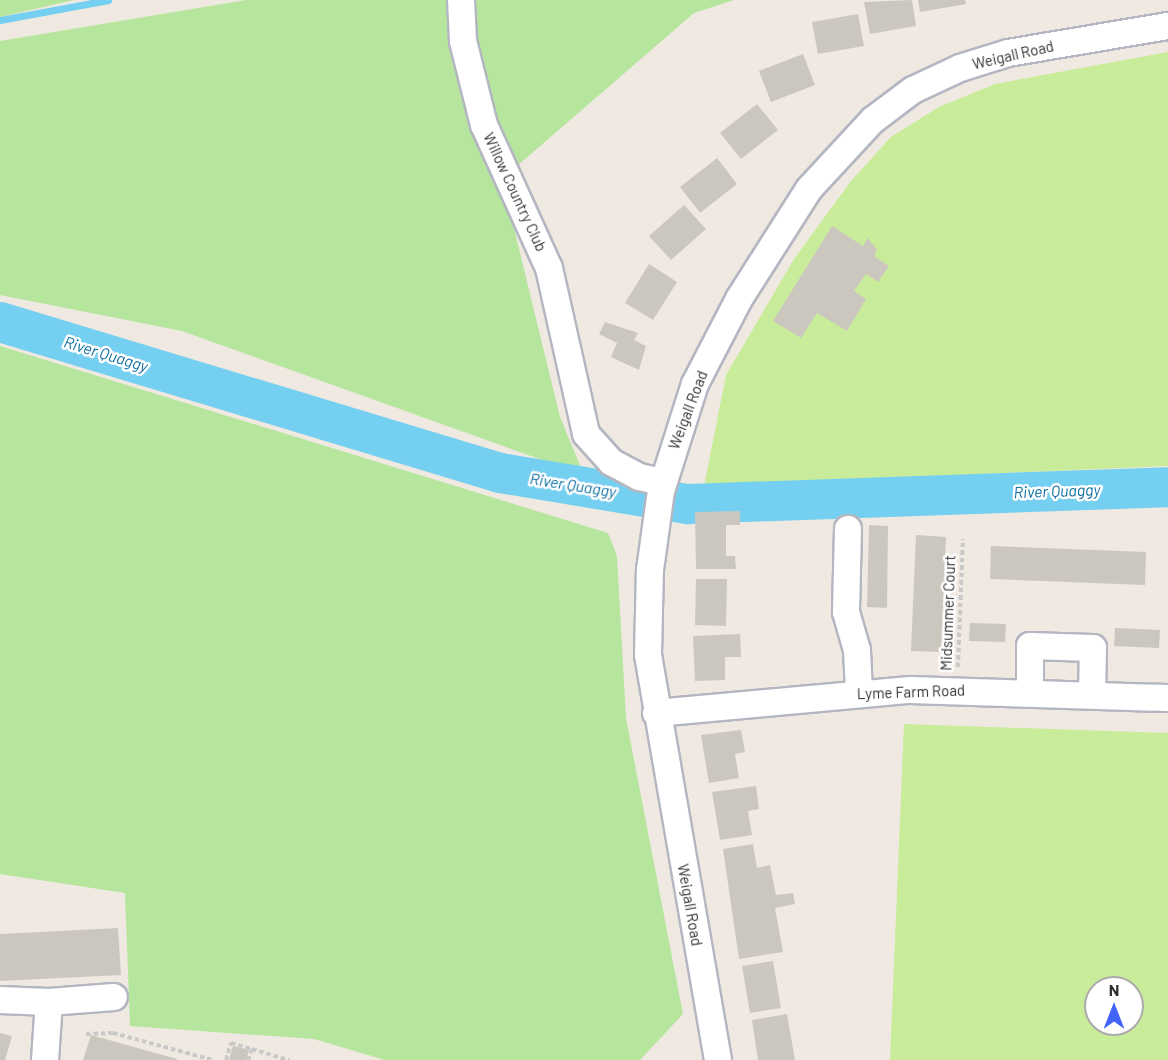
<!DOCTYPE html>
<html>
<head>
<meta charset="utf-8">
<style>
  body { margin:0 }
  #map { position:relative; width:1168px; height:1060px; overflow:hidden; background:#efe9e1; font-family:Barlow,sans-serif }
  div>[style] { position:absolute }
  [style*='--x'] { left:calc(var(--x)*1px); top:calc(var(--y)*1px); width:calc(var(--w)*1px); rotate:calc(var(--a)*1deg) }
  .green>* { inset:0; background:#b6e59e }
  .pitch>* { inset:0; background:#c9ec9a }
  .stream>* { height:7px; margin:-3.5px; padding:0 3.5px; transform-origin:3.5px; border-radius:3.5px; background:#75cff0 }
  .river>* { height:40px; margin:-20px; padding:0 20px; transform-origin:20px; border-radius:20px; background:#75cff0 }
  .building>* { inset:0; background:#cbc7bf }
  .path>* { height:4px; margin-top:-2px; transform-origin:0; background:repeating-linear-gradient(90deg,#c9c9c9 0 4.5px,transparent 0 7.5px) }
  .roads { filter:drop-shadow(2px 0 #b4b7c1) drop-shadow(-2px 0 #b4b7c1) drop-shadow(0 2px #b4b7c1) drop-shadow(0 -2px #b4b7c1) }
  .minor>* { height:26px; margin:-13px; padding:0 13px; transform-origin:13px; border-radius:13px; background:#fff }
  span { translate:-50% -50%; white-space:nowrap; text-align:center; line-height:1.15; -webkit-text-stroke:5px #fff; paint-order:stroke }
  .street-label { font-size:15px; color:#2e2e2e }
  .water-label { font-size:16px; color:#0d6fa3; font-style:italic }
  .north { position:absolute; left:1084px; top:976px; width:60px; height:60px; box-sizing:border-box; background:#fff; border:2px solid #ababab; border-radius:50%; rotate:0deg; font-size:16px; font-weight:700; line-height:24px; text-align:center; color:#2e2e2e }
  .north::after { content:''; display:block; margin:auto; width:21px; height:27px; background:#4264fb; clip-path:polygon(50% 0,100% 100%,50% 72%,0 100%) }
</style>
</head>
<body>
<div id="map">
  <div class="green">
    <i style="clip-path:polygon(0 0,74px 0,0 17px)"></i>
    <i style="clip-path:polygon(246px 0,734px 0,694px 13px,502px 179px,560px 417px,584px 475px,182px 331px,0 295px,0 41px)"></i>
    <i style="clip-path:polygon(0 346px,608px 533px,617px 556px,626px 718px,683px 1014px,640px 1060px,385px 1060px,314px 1039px,130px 1026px,125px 893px,0 874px)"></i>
  </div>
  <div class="pitch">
    <i style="clip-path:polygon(1168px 52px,1168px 466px,704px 486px,726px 375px,794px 259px,851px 181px,891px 137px,939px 107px,995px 84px)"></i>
    <i style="clip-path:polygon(evenodd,904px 724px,1168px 733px,1168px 1060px,890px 1060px,904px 724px,1096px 988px,1132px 988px,1132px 1024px,1096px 1024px,1096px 988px)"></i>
  </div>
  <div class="stream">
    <i style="--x:0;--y:20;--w:110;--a:-10.5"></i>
  </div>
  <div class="river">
    <i style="--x:0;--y:322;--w:522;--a:16.8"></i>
    <i style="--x:500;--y:473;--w:191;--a:9.4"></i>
    <i style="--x:688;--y:504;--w:480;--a:-2"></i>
  </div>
  <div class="building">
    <i style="clip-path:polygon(912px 0,916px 26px,870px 34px,864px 2px)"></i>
    <i style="clip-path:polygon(918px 0,965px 0,966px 4px,920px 12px)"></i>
    <i style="clip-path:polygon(858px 14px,864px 46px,818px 54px,812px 22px)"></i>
    <i style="clip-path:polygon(803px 54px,815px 85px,771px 102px,759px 71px)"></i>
    <i style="clip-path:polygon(757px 104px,778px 130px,741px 159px,720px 133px)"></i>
    <i style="clip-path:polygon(717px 158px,737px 184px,700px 213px,680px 187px)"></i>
    <i style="clip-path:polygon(684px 205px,706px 229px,671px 260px,649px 236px)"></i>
    <i style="clip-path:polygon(832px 226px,863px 246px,868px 238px,877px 250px,874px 256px,889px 266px,878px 282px,866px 274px,854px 291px,866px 299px,847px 331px,817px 313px,801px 338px,773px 321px)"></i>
    <i style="clip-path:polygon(649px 264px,677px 282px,653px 320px,625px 303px)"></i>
    <i style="clip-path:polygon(605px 322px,638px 333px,634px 340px,646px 346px,639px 370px,611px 357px,617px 343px,599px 334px)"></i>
    <i style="clip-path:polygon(740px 511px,740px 525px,726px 525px,726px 556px,735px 556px,736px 569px,696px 569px,695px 512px)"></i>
    <i style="clip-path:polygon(869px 525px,888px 526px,887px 608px,867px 607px)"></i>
    <i style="clip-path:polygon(916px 535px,946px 537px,941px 652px,911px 651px)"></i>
    <i style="clip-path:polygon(991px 546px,1146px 552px,1145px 585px,990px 579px)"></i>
    <i style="clip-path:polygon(696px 579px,727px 579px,726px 626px,695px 625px)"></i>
    <i style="clip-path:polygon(970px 623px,1006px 624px,1005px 642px,969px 641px)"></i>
    <i style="clip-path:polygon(1115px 628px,1160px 630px,1159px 648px,1114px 646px)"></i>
    <i style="clip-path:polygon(740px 634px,741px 657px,725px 657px,725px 680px,695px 681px,693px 636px)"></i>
    <i style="clip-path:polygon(741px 730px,745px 752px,735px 754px,739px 778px,709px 783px,701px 735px)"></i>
    <i style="clip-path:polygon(756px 786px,759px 809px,748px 811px,752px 835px,720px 840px,712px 792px)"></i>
    <i style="clip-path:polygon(753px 844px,757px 868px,770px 865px,776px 895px,793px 893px,795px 904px,775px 908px,783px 952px,739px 959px,723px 849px)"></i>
    <i style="clip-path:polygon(118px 928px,121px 975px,0 981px,0 934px)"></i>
    <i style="clip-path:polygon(773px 961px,781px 1008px,750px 1013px,742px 966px)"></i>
    <i style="clip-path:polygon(787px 1014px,795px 1060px,758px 1060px,752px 1020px)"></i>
    <i style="clip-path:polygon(0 1033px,12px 1036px,5px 1060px,0 1060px)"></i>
    <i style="clip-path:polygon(91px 1035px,177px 1059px,177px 1060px,83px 1060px)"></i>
    <i style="clip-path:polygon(233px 1046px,249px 1050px,246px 1060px,229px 1060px)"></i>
  </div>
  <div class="path">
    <i style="--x:958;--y:667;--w:128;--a:-87.8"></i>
    <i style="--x:86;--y:1034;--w:27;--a:-2"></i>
    <i style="--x:113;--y:1033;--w:104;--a:15.1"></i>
    <i style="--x:252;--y:1049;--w:39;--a:17"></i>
    <i style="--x:226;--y:1060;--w:18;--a:-74"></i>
    <i style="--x:231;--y:1043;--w:22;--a:16"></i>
    <i style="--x:252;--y:1049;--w:12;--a:110"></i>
  </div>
  <div class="roads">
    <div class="minor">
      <i style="--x:461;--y:0;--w:41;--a:87.2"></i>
      <i style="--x:463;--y:41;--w:87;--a:76"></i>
      <i style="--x:484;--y:125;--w:157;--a:65.6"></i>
      <i style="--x:549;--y:268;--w:170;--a:77.4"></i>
      <i style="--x:586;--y:434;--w:38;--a:48"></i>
      <i style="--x:611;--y:462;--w:32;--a:28"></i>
      <i style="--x:639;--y:477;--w:25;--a:12"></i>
      <i style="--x:848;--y:529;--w:83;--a:91.4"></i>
      <i style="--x:846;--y:612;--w:40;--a:74"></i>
      <i style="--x:857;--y:650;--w:43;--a:87.3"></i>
      <i style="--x:1030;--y:691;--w:45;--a:-90"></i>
      <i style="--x:1030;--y:646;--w:63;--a:1.8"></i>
      <i style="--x:1093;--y:648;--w:45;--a:91.3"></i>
      <i style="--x:656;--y:713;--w:255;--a:-5.2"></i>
      <i style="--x:910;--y:690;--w:258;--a:1.8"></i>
      <i style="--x:0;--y:1000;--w:49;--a:2.3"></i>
      <i style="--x:45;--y:1060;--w:58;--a:-86.1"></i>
      <i style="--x:49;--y:1002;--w:65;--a:-4.4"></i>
      <i style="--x:718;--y:1060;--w:411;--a:-99.8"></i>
      <i style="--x:648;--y:655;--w:85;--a:-88.7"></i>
      <i style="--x:650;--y:570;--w:80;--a:-82.1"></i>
      <i style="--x:661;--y:491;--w:112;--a:-72.4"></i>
      <i style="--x:695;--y:384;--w:96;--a:-62.6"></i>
      <i style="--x:739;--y:299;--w:130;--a:-57.5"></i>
      <i style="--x:809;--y:189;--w:94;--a:-47.2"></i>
      <i style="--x:873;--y:120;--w:50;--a:-36.9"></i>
      <i style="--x:913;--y:90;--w:52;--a:-25.1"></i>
      <i style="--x:960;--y:68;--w:50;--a:-17.4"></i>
      <i style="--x:1008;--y:53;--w:162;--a:-9.6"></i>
    </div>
  </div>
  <div class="street-label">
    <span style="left:1013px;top:55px;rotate:-13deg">Weigall Road</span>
    <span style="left:515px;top:192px;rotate:65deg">Willow Country Club</span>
    <span style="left:688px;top:410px;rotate:-69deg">Weigall Road</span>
    <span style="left:948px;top:613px;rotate:-88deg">Midsummer Court</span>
    <span style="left:911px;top:692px;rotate:-2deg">Lyme Farm Road</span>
    <span style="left:690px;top:905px;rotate:80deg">Weigall Road</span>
  </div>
  <div class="water-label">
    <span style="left:106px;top:354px;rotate:17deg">River Quaggy</span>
    <span style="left:573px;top:485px;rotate:9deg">River Quaggy</span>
    <span style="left:1057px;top:491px;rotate:-2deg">River Quaggy</span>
  </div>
  <div class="north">N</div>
</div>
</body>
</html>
